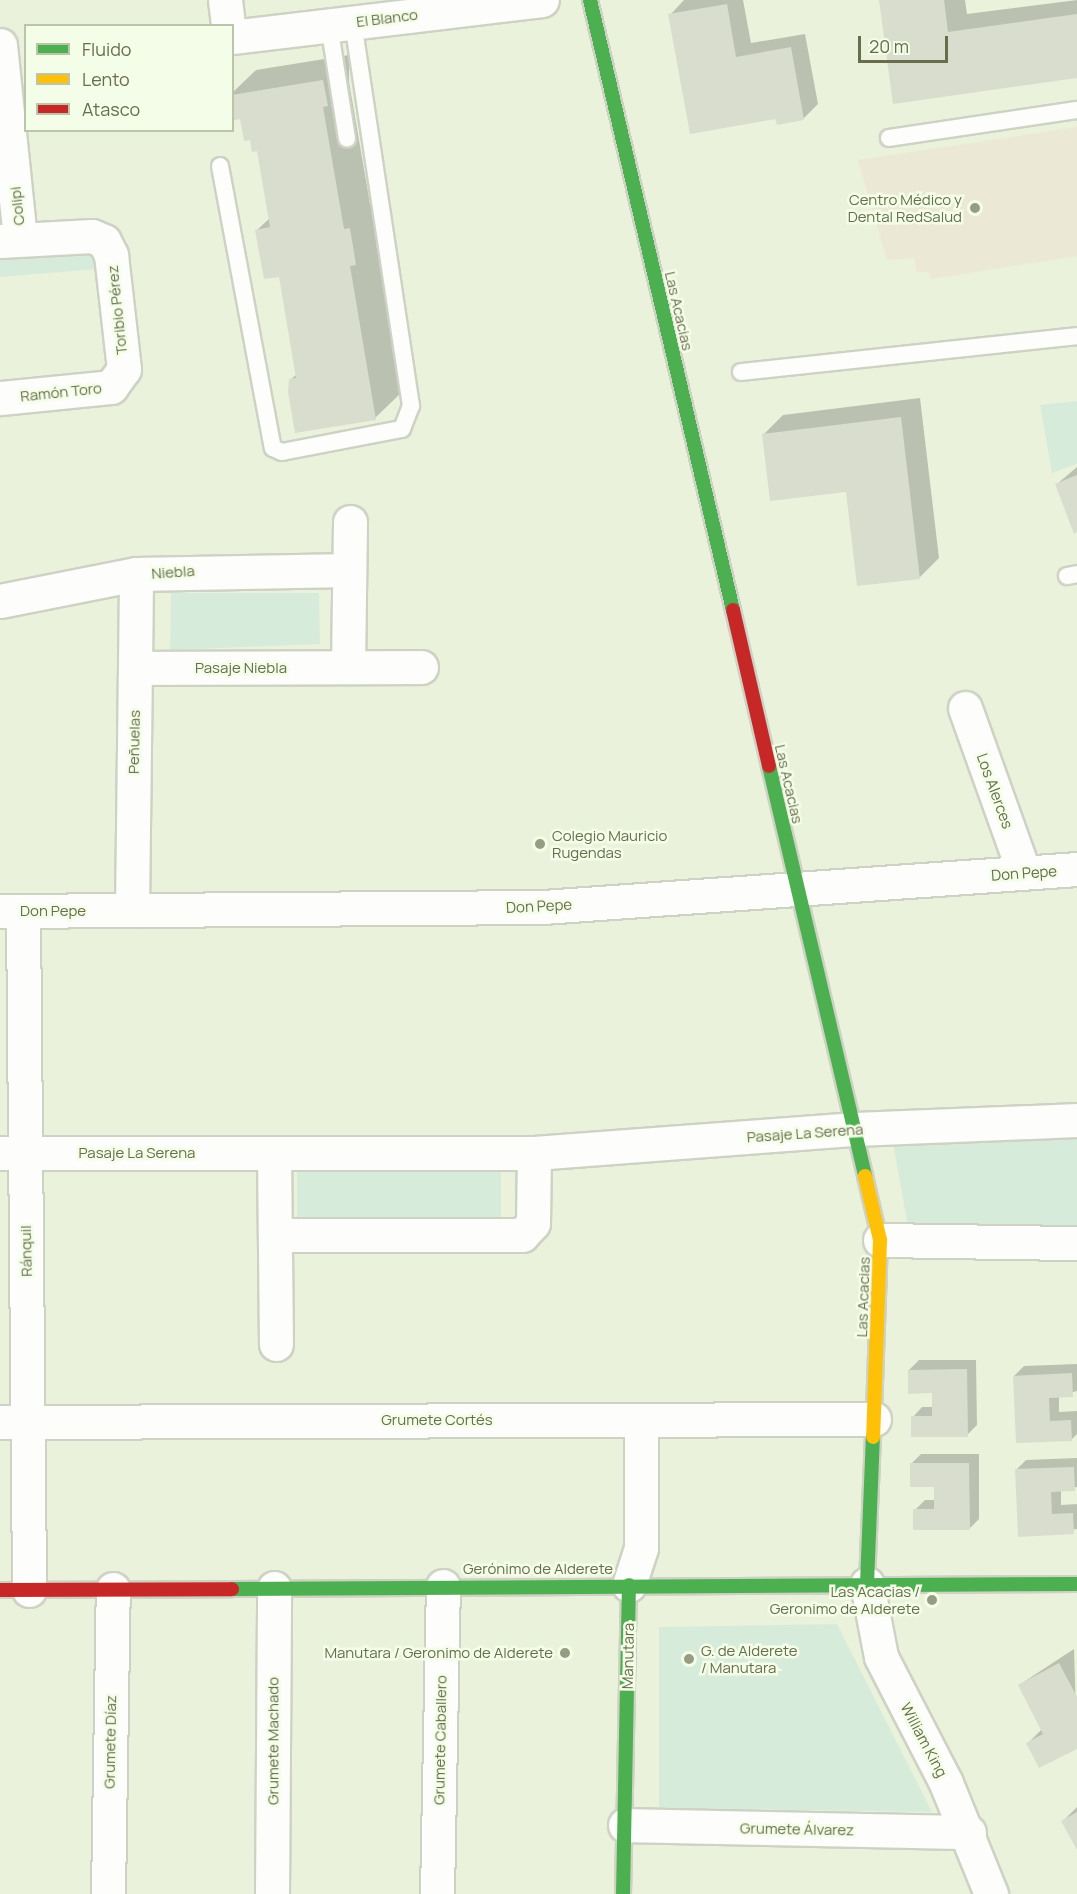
<!DOCTYPE html>
<html>
<head>
<meta charset="utf-8">
<style>
  body { margin:0 }
  #map { position:relative; width:1077px; height:1894px; overflow:hidden; background:#eff4e8; font-family:Manrope,sans-serif }
  div>[style] { position:absolute }
  [style*='--x'] { left:calc(var(--x)*1px); top:calc(var(--y)*1px); width:calc(var(--w)*1px); rotate:calc(var(--a)*1deg) }
  .residential>* { inset:0; background:#eaf2dc }
  .medical>* { inset:0; background:#ebe8d6 }
  .green>* { inset:0; background:#d7ebdb }
  .shadow>* { inset:0; background:#0003 }
  .building>* { inset:0; background:#d9ddce }
  .roads { filter:drop-shadow(2px 0 #ced2c4) drop-shadow(-2px 0 #ced2c4) drop-shadow(0 2px #ced2c4) drop-shadow(0 -2px #ced2c4) }
  .lane>* { height:16px; margin:-8px; padding:0 8px; transform-origin:8px; border-radius:8px; background:#fdfdfc }
  .street>* { height:33px; margin:-16.5px; padding:0 16.5px; transform-origin:16.5px; border-radius:16.5px; background:#fdfdfc }
  .fast>* { height:14px; margin:-7px; padding:0 7px; transform-origin:7px; border-radius:7px; background:#4caf50 }
  .slow>* { height:14px; margin:-7px; padding:0 7px; transform-origin:7px; border-radius:7px; background:#ffc107 }
  .jam>* { height:14px; margin:-7px; padding:0 7px; transform-origin:7px; border-radius:7px; background:#c62828 }
  .dots>* { width:16px; height:16px; translate:-50% -50%; box-sizing:border-box; border:3px solid #f4fde8; border-radius:50% }
  span { translate:-50% -50%; white-space:nowrap; text-align:center; line-height:1.15; -webkit-text-stroke:5px #f4fde8; paint-order:stroke }
  .street-label { font-size:15px; color:#686e4c }
  .poi-label { font-size:15px; color:#686e4c }
  .right { translate:-100% -50%; text-align:right }
  .left { translate:0 -50%; text-align:left }
  .legend { position:absolute; left:24px; top:24px; width:210px; height:108px; box-sizing:border-box; background:#f4fde8; border:2px solid #bcc4aa; margin:0; padding:8px 10px; list-style:none; font-size:18px; color:#686e4c }
  .legend li { display:flex; align-items:center; gap:12px; height:30px }
  .legend b { width:30px; border:2px solid #bcc4aa }
  .scale { position:absolute; left:858px; top:36px; width:90px; height:27px; box-sizing:border-box; border:3px solid #686e4c; border-top:0; padding-left:8px; font-size:18px; line-height:21px; white-space:nowrap; color:#686e4c; -webkit-text-stroke:4px #f4fde8; paint-order:stroke }
</style>
</head>
<body>
<div id="map">
  <div class="residential">
    <i style="clip-path:polygon(evenodd,0 0,1077px 0,1077px 1894px,0 1894px,0 0,26px 26px,232px 26px,232px 130px,26px 130px,26px 26px)"></i>
  </div>
  <div class="medical">
    <i style="clip-path:polygon(1077px 127px,1077px 256px,931px 279px,929px 272px,917px 272px,914px 258px,887px 260px,858px 160px)"></i>
  </div>
  <div class="green">
    <i style="clip-path:polygon(94px 250px,98px 269px,0 277px,0 258px)"></i>
    <i style="clip-path:polygon(1077px 401px,1077px 464px,1052px 473px,1040px 405px)"></i>
    <i style="clip-path:polygon(171px 593px,319px 593px,320px 644px,170px 650px)"></i>
    <i style="clip-path:polygon(1077px 1134px,1077px 1229px,909px 1232px,893px 1143px)"></i>
    <i style="clip-path:polygon(297px 1172px,501px 1172px,501px 1222px,297px 1222px)"></i>
    <i style="clip-path:polygon(837px 1624px,932px 1812px,659px 1808px,659px 1627px)"></i>
  </div>
  <div class="shadow">
    <i style="clip-path:polygon(684px 0,743px 0,751px 43px,805px 34px,818px 104px,803px 119px,777px 117px,670px 15px)"></i>
    <i style="clip-path:polygon(880px 0,965px 0,967px 14px,1077px 0,1077px 77px,894px 102px)"></i>
    <i style="clip-path:polygon(349px 55px,349px 82px,370px 204px,376px 203px,381px 238px,376px 243px,402px 392px,375px 418px,290px 380px,297px 374px,280px 275px,257px 230px,270px 218px,258px 150px,242px 118px,232px 115px,232px 93px,256px 70px)"></i>
    <i style="clip-path:polygon(920px 398px,939px 558px,920px 577px,847px 490px,764px 434px,783px 415px)"></i>
    <i style="clip-path:polygon(1077px 467px,1077px 531px,1057px 484px)"></i>
    <i style="clip-path:polygon(919px 1360px,976px 1360px,977px 1425px,967px 1435px,913px 1417px,922px 1407px,934px 1407px,934px 1392px,909px 1370px)"></i>
    <i style="clip-path:polygon(1077px 1364px,1077px 1391px,1059px 1396px,1059px 1412px,1077px 1411px,1077px 1434px,1071px 1440px,1017px 1442px,1014px 1376px,1024px 1366px)"></i>
    <i style="clip-path:polygon(921px 1454px,979px 1454px,979px 1519px,969px 1529px,915px 1510px,925px 1500px,936px 1500px,936px 1485px,911px 1464px)"></i>
    <i style="clip-path:polygon(1077px 1458px,1077px 1487px,1061px 1490px,1061px 1505px,1077px 1504px,1077px 1529px,1019px 1535px,1016px 1470px,1026px 1460px)"></i>
    <i style="clip-path:polygon(1074px 1649px,1077px 1747px,1027px 1744px,1042px 1729px,1019px 1685px)"></i>
    <i style="clip-path:polygon(1077px 1807px,1077px 1847px,1063px 1821px)"></i>
  </div>
  <div class="building">
    <i style="clip-path:polygon(879px 0,944px 0,948px 32px,1077px 14px,1077px 78px,893px 104px)"></i>
    <i style="clip-path:polygon(727px 4px,736px 57px,791px 47px,804px 120px,777px 125px,775px 119px,690px 134px,668px 14px)"></i>
    <i style="clip-path:polygon(323px 80px,328px 106px,323px 107px,344px 229px,350px 228px,356px 265px,350px 266px,376px 420px,295px 433px,288px 392px,289px 379px,296px 378px,279px 277px,264px 279px,255px 230px,270px 227px,257px 151px,252px 152px,250px 140px,244px 141px,240px 119px,232px 121px,232px 95px)"></i>
    <i style="clip-path:polygon(901px 417px,920px 579px,857px 586px,846px 492px,770px 501px,762px 434px)"></i>
    <i style="clip-path:polygon(1077px 475px,1077px 532px,1074px 534px,1055px 484px)"></i>
    <i style="clip-path:polygon(967px 1369px,968px 1437px,911px 1437px,911px 1416px,932px 1416px,932px 1393px,908px 1394px,908px 1370px)"></i>
    <i style="clip-path:polygon(1072px 1373px,1073px 1397px,1049px 1398px,1050px 1421px,1071px 1420px,1072px 1441px,1016px 1443px,1013px 1376px)"></i>
    <i style="clip-path:polygon(910px 1463px,969px 1463px,970px 1530px,913px 1530px,913px 1509px,934px 1509px,934px 1487px,910px 1487px)"></i>
    <i style="clip-path:polygon(1074px 1467px,1075px 1491px,1051px 1492px,1052px 1514px,1073px 1513px,1074px 1534px,1018px 1537px,1015px 1469px)"></i>
    <i style="clip-path:polygon(1059px 1663px,1077px 1697px,1077px 1749px,1039px 1768px,1026px 1743px,1043px 1734px,1018px 1685px)"></i>
    <i style="clip-path:polygon(1077px 1812px,1077px 1850px,1061px 1821px)"></i>
  </div>
  <div class="roads">
    <div class="lane">
      <i style="--x:329;--y:25;--w:115;--a:81"></i>
      <i style="--x:889;--y:138;--w:190;--a:-8.5"></i>
      <i style="--x:220;--y:166;--w:287;--a:79.4"></i>
      <i style="--x:273;--y:448;--w:10;--a:24"></i>
      <i style="--x:282;--y:452;--w:122;--a:-10.9"></i>
      <i style="--x:402;--y:429;--w:25;--a:-69"></i>
      <i style="--x:411;--y:406;--w:388;--a:-98.6"></i>
      <i style="--x:741;--y:372;--w:338;--a:-6.1"></i>
      <i style="--x:1067;--y:576;--w:10;--a:-11"></i>
    </div>
    <div class="street">
      <i style="--x:225;--y:0;--w:26;--a:83"></i>
      <i style="--x:232;--y:37;--w:312;--a:-6.8"></i>
      <i style="--x:0;--y:45;--w:195;--a:84.1"></i>
      <i style="--x:0;--y:241;--w:92;--a:-3.1"></i>
      <i style="--x:92;--y:236;--w:13;--a:23"></i>
      <i style="--x:104;--y:241;--w:16;--a:63"></i>
      <i style="--x:111;--y:255;--w:115;--a:83.5"></i>
      <i style="--x:124;--y:369;--w:22;--a:126"></i>
      <i style="--x:111;--y:387;--w:112;--a:174.3"></i>
      <i style="--x:0;--y:601;--w:139;--a:-11.2"></i>
      <i style="--x:136;--y:574;--w:213;--a:-1.1"></i>
      <i style="--x:348;--y:667;--w:145;--a:-89.2"></i>
      <i style="--x:135;--y:668;--w:286;--a:-0.2"></i>
      <i style="--x:965;--y:708;--w:175;--a:70.3"></i>
      <i style="--x:132;--y:910;--w:336;--a:-89.3"></i>
      <i style="--x:0;--y:911;--w:543;--a:-0.42"></i>
      <i style="--x:543;--y:907;--w:535;--a:-4.07"></i>
      <i style="--x:23;--y:911;--w:679;--a:89.49"></i>
      <i style="--x:0;--y:1153;--w:534;--a:0"></i>
      <i style="--x:534;--y:1153;--w:322;--a:-4.3"></i>
      <i style="--x:855;--y:1129;--w:222;--a:-2.3"></i>
      <i style="--x:274;--y:1154;--w:190;--a:89.4"></i>
      <i style="--x:275;--y:1235;--w:247;--a:0"></i>
      <i style="--x:522;--y:1235;--w:16;--a:-47"></i>
      <i style="--x:533;--y:1223;--w:70;--a:-89.2"></i>
      <i style="--x:880;--y:1240;--w:197;--a:0.9"></i>
      <i style="--x:0;--y:1422;--w:874;--a:-0.2"></i>
      <i style="--x:867;--y:1584;--w:74;--a:79.1"></i>
      <i style="--x:881;--y:1657;--w:142;--a:62.7"></i>
      <i style="--x:946;--y:1783;--w:120;--a:67.9"></i>
      <i style="--x:629;--y:1585;--w:39;--a:-72"></i>
      <i style="--x:641;--y:1548;--w:128;--a:-90"></i>
      <i style="--x:625;--y:1825;--w:344;--a:1.2"></i>
      <i style="--x:108;--y:1894;--w:305;--a:-89.1"></i>
      <i style="--x:272;--y:1894;--w:306;--a:-89.6"></i>
      <i style="--x:437;--y:1894;--w:308;--a:-88.9"></i>
    </div>
    <div class="fast">
      <i style="--x:590;--y:0;--w:627;--a:76.81"></i>
      <i style="--x:769;--y:766;--w:421;--a:76.8"></i>
      <i style="--x:867;--y:1584;--w:147;--a:-87.7"></i>
      <i style="--x:232;--y:1589;--w:845;--a:-0.34"></i>
      <i style="--x:623;--y:1894;--w:309;--a:-88.9"></i>
    </div>
    <div class="slow">
      <i style="--x:865;--y:1176;--w:66;--a:76.8"></i>
      <i style="--x:880;--y:1240;--w:197;--a:92"></i>
    </div>
    <div class="jam">
      <i style="--x:733;--y:610;--w:160;--a:77"></i>
      <i style="--x:0;--y:1590;--w:232;--a:-0.2"></i>
    </div>
  </div>
  <div class="dots">
    <i style="left:975px;top:208px;background:#979d83"></i>
    <i style="left:540px;top:844px;background:#979d83"></i>
    <i style="left:932px;top:1600px;background:#979d83"></i>
    <i style="left:565px;top:1653px;background:#979d83"></i>
    <i style="left:689px;top:1659px;background:#979d83"></i>
  </div>
  <div class="street-label">
    <span style="left:387px;top:18px;rotate:-7deg">El Blanco</span>
    <span style="left:17px;top:206px;rotate:-96deg">Colipi</span>
    <span style="left:117px;top:310px;rotate:-96deg">Toribio Pérez</span>
    <span style="left:679px;top:311px;rotate:77deg">Las Acacias</span>
    <span style="left:61px;top:392px;rotate:-6deg">Ramón Toro</span>
    <span style="left:173px;top:572px;rotate:-4deg">Niebla</span>
    <span style="left:241px;top:668px">Pasaje Niebla</span>
    <span style="left:134px;top:742px;rotate:-89deg">Peñuelas</span>
    <span style="left:789px;top:784px;rotate:77deg">Las Acacias</span>
    <span style="left:995px;top:791px;rotate:70deg">Los Alerces</span>
    <span style="left:1024px;top:873px;rotate:-4deg">Don Pepe</span>
    <span style="left:539px;top:906px;rotate:-3deg">Don Pepe</span>
    <span style="left:53px;top:911px">Don Pepe</span>
    <span style="left:805px;top:1133px;rotate:-4deg">Pasaje La Serena</span>
    <span style="left:137px;top:1153px">Pasaje La Serena</span>
    <span style="left:26px;top:1251px;rotate:-91deg">Ránquil</span>
    <span style="left:863px;top:1297px;rotate:-88deg">Las Acacias</span>
    <span style="left:437px;top:1420px">Grumete Cortés</span>
    <span style="left:538px;top:1569px">Gerónimo de Alderete</span>
    <span style="left:628px;top:1656px;rotate:-89deg">Manutara</span>
    <span style="left:440px;top:1740px;rotate:-89deg">Grumete Caballero</span>
    <span style="left:924px;top:1740px;rotate:62deg">William King</span>
    <span style="left:273px;top:1741px;rotate:-90deg">Grumete Machado</span>
    <span style="left:110px;top:1742px;rotate:-89deg">Grumete Díaz</span>
    <span style="left:797px;top:1829px;rotate:1deg">Grumete Álvarez</span>
  </div>
  <div class="poi-label">
    <span class="right" style="left:962px;top:208px">Centro Médico y<br>Dental RedSalud</span>
    <span class="left" style="left:552px;top:844px">Colegio Mauricio<br>Rugendas</span>
    <span class="right" style="left:920px;top:1600px">Las Acacias /<br>Geronimo de Alderete</span>
    <span class="left" style="left:701px;top:1659px">G. de Alderete<br>/ Manutara</span>
    <span class="right" style="left:553px;top:1653px">Manutara / Geronimo de Alderete</span>
  </div>
  <ul class="legend">
  <li><b style="height:8px;background:#4caf50"></b>Fluido</li>
  <li><b style="height:8px;background:#ffc107"></b>Lento</li>
  <li><b style="height:8px;background:#c62828"></b>Atasco</li>
  </ul>
  <div class="scale">20 m</div>
</div>
</body>
</html>
